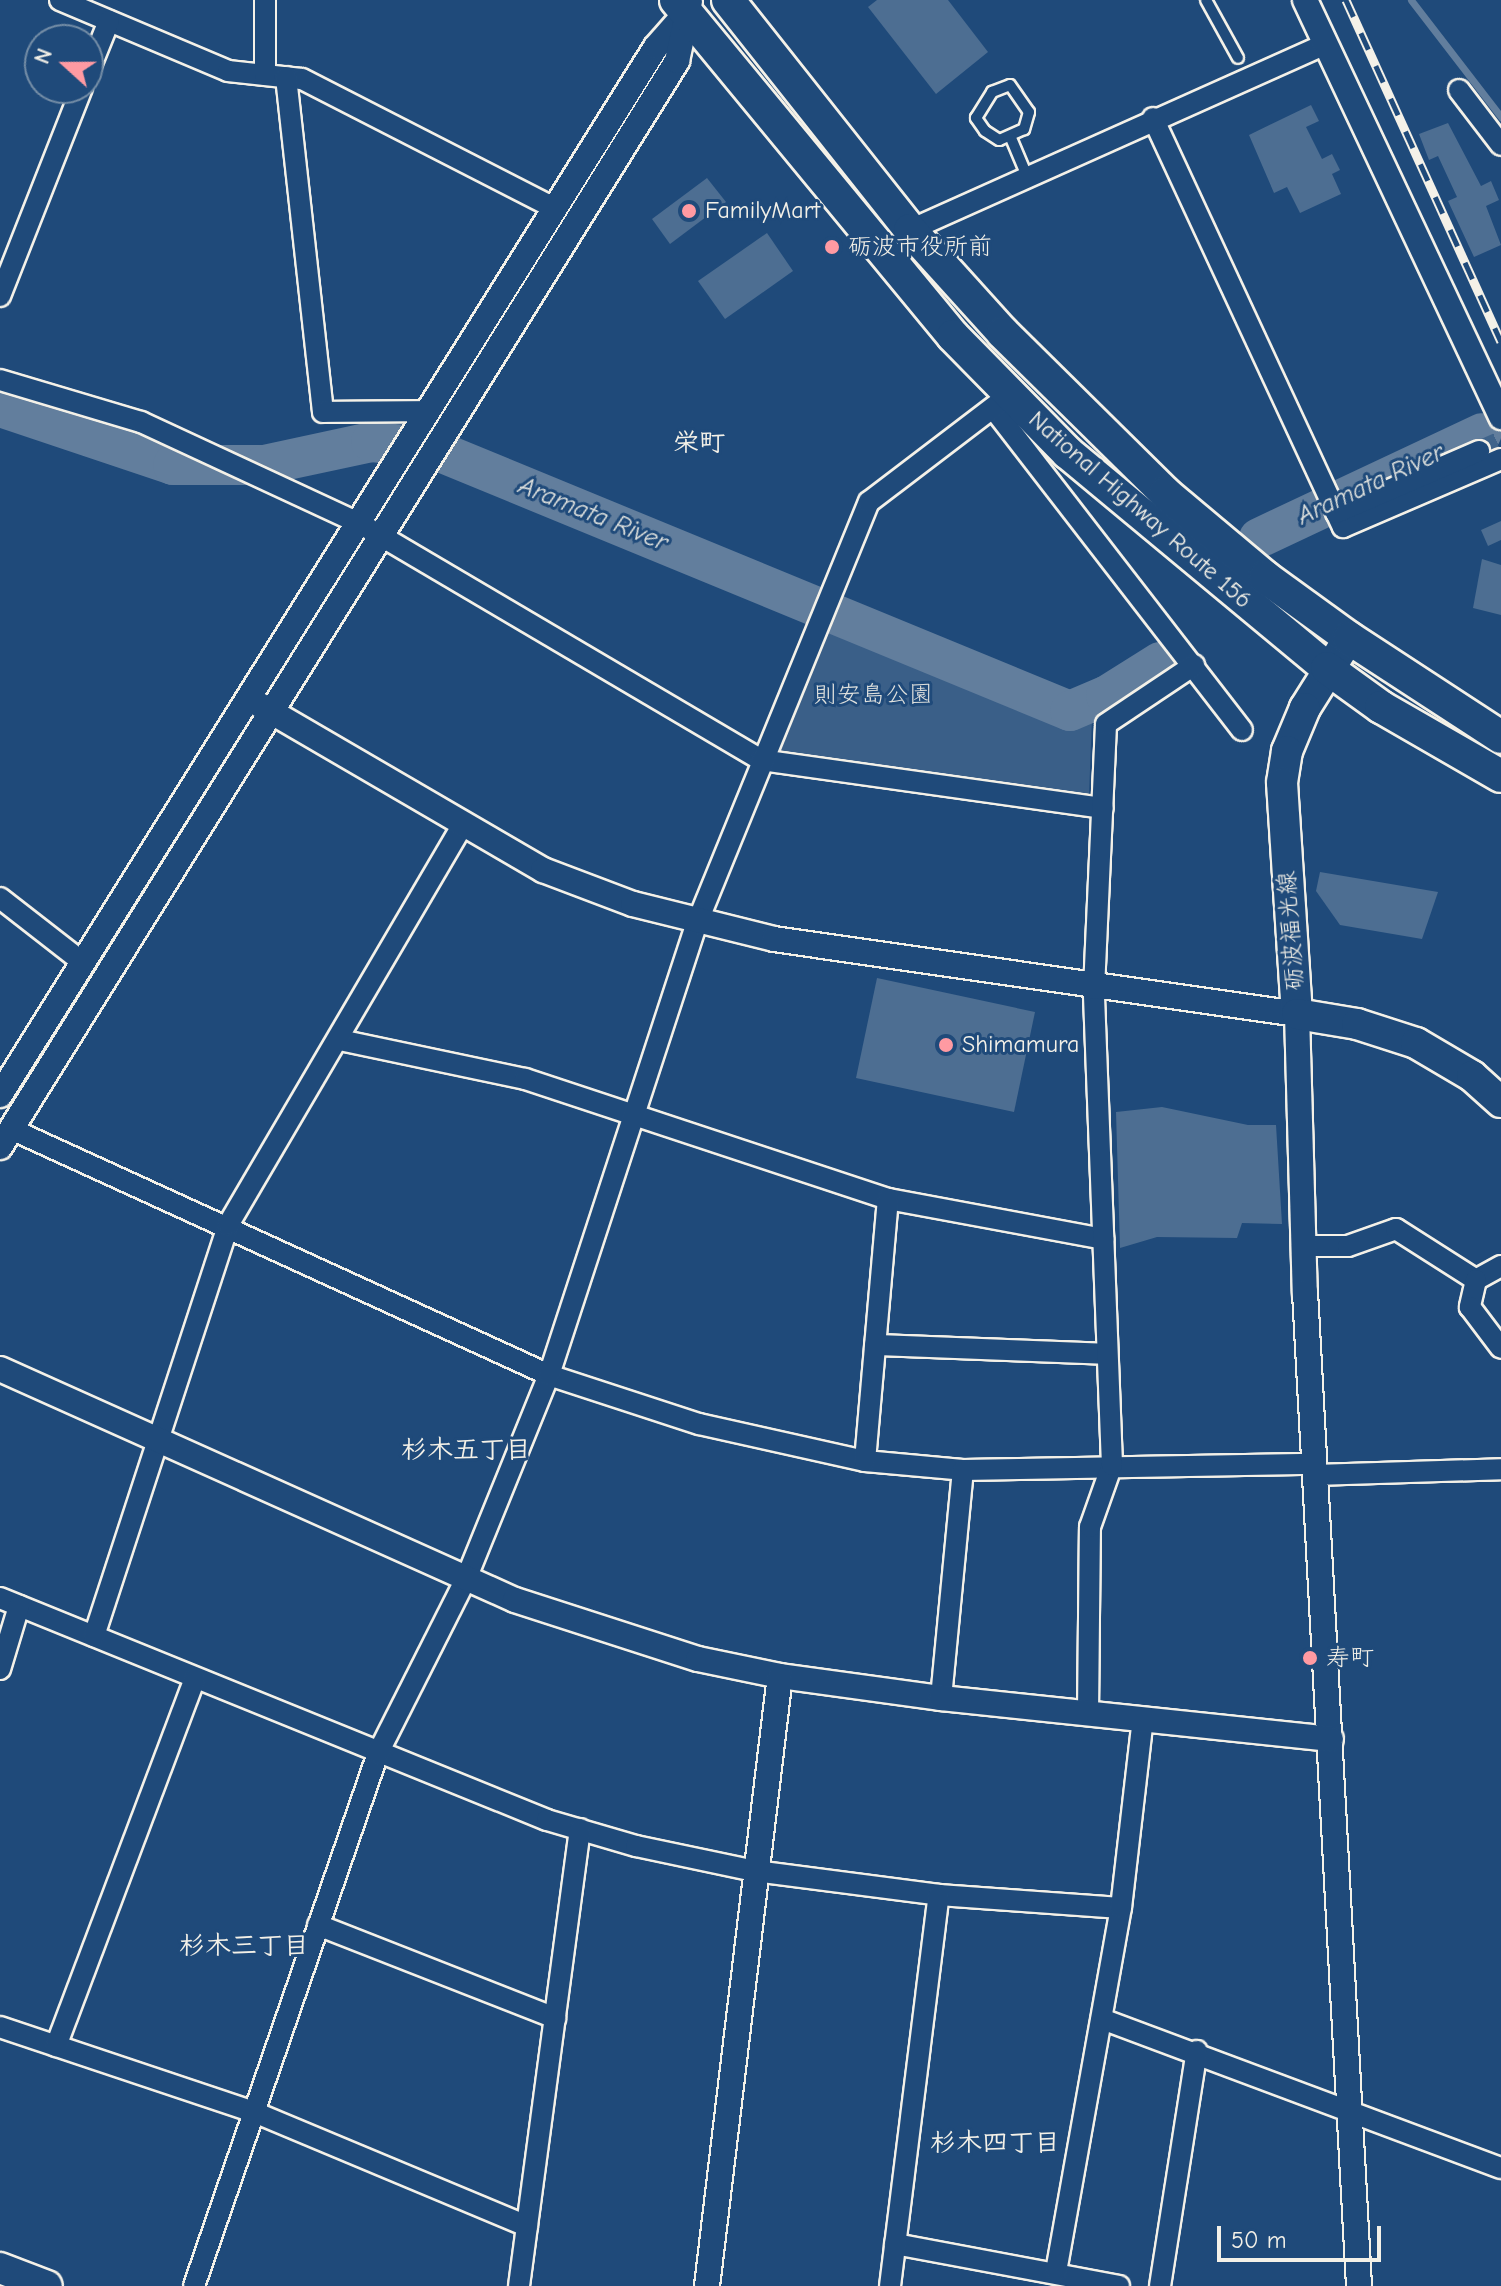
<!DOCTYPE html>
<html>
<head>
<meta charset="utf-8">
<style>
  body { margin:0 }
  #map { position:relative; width:1501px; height:2286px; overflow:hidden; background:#1f4a7a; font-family:"Comic Neue","Klee One",sans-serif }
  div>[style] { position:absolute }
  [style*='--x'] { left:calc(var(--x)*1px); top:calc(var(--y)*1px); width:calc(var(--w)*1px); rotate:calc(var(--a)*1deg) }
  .green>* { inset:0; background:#3a5f88 }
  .stream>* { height:7px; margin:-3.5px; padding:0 3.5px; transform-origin:3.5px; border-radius:3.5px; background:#627e9d }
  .river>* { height:40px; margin:-20px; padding:0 20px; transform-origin:20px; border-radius:20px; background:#627e9d }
  .building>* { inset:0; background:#4d6e92 }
  .minor-tunnel>* { height:20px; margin-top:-10px; transform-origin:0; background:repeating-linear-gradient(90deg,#3f638a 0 20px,transparent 0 30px) }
  .roads { filter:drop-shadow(2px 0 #f4f1e8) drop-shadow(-2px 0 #f4f1e8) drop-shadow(0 2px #f4f1e8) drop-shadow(0 -2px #f4f1e8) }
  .service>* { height:10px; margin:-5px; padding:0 5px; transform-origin:5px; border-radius:5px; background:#1f4a7a }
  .minor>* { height:20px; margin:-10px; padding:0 10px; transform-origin:10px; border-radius:10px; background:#1f4a7a }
  .tertiary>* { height:24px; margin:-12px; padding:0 12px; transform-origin:12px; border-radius:12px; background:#1f4a7a }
  .primary>* { height:30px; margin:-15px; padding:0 15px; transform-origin:15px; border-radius:15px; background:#1f4a7a }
  .trunk>* { height:32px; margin:-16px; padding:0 16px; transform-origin:16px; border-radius:16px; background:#1f4a7a }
  .rail>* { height:9px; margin-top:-4.5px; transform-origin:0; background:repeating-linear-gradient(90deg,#1f4a7a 0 18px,#f4f1e8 0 36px); box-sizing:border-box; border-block:2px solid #f4f1e8 }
  .dots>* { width:22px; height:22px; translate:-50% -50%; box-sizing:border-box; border:4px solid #1f4a7a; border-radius:50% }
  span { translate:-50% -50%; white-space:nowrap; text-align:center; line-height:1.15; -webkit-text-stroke:6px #1f4a7a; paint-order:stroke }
  .poi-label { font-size:24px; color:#f4f1e8 }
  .left { translate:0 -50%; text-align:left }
  .street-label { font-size:24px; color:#f4f1e8 }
  .park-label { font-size:24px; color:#e1e2de }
  .neighbourhood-label { font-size:26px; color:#f4f1e8; font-weight:700 }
  .water-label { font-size:26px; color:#dee0dd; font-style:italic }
  .north { position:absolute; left:24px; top:24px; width:80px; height:80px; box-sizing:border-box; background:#1f4a7a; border:2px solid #748da6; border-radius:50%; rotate:291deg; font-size:22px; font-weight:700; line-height:32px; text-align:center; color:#f4f1e8 }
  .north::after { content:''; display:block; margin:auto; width:28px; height:36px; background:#ff9aa2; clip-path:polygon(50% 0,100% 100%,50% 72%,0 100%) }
  .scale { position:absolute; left:1217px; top:2226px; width:164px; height:36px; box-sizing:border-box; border:4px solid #f4f1e8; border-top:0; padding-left:10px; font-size:24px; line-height:28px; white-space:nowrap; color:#f4f1e8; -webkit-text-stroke:6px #1f4a7a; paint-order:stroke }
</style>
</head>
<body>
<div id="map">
  <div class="green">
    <i style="clip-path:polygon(836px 601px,1059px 693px,1093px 693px,1089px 795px,769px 755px)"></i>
  </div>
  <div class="stream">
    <i style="--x:1411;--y:0;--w:148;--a:52.4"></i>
  </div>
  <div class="river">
    <i style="--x:0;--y:407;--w:182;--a:18.5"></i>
    <i style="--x:173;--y:465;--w:91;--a:0"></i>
    <i style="--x:264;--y:465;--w:109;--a:-12.1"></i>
    <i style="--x:371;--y:442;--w:57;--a:5"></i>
    <i style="--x:428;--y:447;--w:694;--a:22.35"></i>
    <i style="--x:1070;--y:711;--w:39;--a:-23"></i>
    <i style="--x:1106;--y:696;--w:64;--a:-32.2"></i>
    <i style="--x:1259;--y:538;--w:246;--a:-25.2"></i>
  </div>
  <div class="building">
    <i style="clip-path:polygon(877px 0,948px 0,988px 52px,936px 94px,868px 7px)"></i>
    <i style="clip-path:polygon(1311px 105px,1319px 121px,1306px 127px,1322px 159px,1332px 154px,1340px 170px,1332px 174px,1341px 194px,1300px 213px,1287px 187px,1274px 193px,1249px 135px)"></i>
    <i style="clip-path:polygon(1448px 123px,1481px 186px,1491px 181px,1499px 200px,1486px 206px,1501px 245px,1474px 257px,1448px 201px,1457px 197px,1438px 156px,1429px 160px,1419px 134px)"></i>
    <i style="clip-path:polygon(707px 178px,726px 202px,670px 244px,652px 219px)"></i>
    <i style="clip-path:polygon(767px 233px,793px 271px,725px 319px,698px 281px)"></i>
    <i style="clip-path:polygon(1501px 521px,1501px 540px,1488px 546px,1481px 530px)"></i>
    <i style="clip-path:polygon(1482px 559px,1501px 565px,1501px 615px,1473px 608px)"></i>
    <i style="clip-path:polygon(1320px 872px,1438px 892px,1422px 939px,1340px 925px,1316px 891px)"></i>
    <i style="clip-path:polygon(877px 978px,1035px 1012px,1014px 1112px,856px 1078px)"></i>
    <i style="clip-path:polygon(1162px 1107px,1248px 1125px,1276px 1125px,1282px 1224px,1242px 1223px,1237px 1238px,1157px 1237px,1120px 1248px,1116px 1112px)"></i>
  </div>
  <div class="minor-tunnel">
    <i style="--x:1479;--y:451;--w:24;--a:-24"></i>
  </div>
  <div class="roads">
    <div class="service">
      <i style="--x:1206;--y:0;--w:66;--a:61.1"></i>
      <i style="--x:1010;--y:85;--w:33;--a:55"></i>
      <i style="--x:1029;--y:112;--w:18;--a:106"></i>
      <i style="--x:1024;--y:129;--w:27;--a:156"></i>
      <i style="--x:999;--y:140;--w:17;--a:-147"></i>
      <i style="--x:985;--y:131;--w:16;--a:-125"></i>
      <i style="--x:976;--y:118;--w:31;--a:-58"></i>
      <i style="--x:992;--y:92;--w:19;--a:-21"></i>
      <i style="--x:1011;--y:138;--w:41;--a:67.2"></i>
    </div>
    <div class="minor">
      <i style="--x:60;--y:0;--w:182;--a:22.9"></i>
      <i style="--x:228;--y:71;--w:74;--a:6.2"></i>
      <i style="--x:302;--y:79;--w:285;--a:27.1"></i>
      <i style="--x:88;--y:73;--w:56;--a:-68"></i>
      <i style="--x:265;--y:75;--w:75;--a:-90"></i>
      <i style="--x:286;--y:77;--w:337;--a:83.7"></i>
      <i style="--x:323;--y:412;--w:106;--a:-0.5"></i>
      <i style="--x:1459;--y:90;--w:69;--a:52.6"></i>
      <i style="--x:1153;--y:118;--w:451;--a:65.1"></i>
      <i style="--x:1343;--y:527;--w:172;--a:-23.3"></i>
      <i style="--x:910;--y:230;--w:456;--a:-24.1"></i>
      <i style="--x:0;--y:296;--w:224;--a:-68.5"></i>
      <i style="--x:0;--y:380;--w:147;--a:16.6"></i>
      <i style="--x:141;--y:422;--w:240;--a:24.9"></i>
      <i style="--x:359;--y:523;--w:467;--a:30.5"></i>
      <i style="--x:761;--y:760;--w:345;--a:8"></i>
      <i style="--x:993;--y:408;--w:407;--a:52.3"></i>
      <i style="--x:1336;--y:513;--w:156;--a:-23.4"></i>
      <i style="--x:0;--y:898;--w:103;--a:37.9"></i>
      <i style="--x:340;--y:1040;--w:189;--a:11.9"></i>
      <i style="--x:525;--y:1079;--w:382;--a:18.3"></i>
      <i style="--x:888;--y:1199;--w:219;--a:10.5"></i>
      <i style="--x:11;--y:1129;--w:592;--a:24.57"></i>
      <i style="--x:549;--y:1375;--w:158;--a:18.1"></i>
      <i style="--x:699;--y:1424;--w:170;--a:12.6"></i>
      <i style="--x:865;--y:1461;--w:98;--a:5.2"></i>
      <i style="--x:963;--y:1470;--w:352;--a:-1"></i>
      <i style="--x:1303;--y:1246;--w:45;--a:0"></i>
      <i style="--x:1348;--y:1246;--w:51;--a:-19.5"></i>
      <i style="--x:1396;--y:1229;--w:95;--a:32.5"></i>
      <i style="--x:1501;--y:1266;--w:29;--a:151"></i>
      <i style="--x:1476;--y:1280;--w:28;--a:103"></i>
      <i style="--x:1470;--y:1307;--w:51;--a:52.9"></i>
      <i style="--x:875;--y:1345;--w:232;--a:2.2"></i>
      <i style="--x:865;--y:1461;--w:263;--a:-85"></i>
      <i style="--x:1315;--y:1475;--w:186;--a:-1.8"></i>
      <i style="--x:0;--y:1598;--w:590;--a:22.09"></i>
      <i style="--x:547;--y:1820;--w:93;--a:16.3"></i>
      <i style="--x:636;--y:1846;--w:122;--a:11.9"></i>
      <i style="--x:755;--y:1871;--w:186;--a:7.4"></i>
      <i style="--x:939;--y:1895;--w:182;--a:4.1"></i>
      <i style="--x:94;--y:1636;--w:432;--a:-71.9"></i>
      <i style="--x:228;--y:1225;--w:464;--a:-59.6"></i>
      <i style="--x:0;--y:1669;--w:66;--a:-73.2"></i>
      <i style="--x:941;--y:1698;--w:229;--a:-84.5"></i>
      <i style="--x:1088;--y:1713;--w:186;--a:-89.4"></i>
      <i style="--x:1090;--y:1527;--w:66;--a:-70.5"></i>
      <i style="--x:1112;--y:1465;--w:476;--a:-92.2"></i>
      <i style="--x:1094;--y:989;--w:265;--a:-87.4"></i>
      <i style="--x:1106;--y:724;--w:106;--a:-33.8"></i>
      <i style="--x:318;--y:1925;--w:255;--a:21.4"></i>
      <i style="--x:1102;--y:2019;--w:426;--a:20.5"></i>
      <i style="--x:0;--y:2027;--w:268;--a:18.5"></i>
      <i style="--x:254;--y:2112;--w:296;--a:22.7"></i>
      <i style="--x:56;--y:2046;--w:393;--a:-69.3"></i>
      <i style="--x:895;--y:2244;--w:228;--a:10.6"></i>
      <i style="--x:1056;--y:2272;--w:370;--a:-79.9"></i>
      <i style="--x:1121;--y:1908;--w:191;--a:-83.4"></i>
      <i style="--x:194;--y:2286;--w:564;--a:-70.95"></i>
      <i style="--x:378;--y:1753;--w:195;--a:-63.2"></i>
      <i style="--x:466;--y:1579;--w:220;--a:-67.9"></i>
      <i style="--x:549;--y:1375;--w:476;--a:-71.9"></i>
      <i style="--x:697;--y:923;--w:455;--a:-67.8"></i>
      <i style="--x:869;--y:502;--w:178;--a:-37.3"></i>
      <i style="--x:519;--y:2286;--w:461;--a:-82.4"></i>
      <i style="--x:890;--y:2286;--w:394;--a:-82.9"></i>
      <i style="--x:1160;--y:2286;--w:238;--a:-81.1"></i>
    </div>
    <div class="tertiary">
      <i style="--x:1305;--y:0;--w:461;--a:64.8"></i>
      <i style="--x:251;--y:700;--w:338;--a:30.2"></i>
      <i style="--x:543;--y:870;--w:96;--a:20.7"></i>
      <i style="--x:633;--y:904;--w:145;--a:13.9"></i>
      <i style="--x:774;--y:939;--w:528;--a:8.16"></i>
      <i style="--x:1297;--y:1014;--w:278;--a:88.4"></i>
      <i style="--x:1305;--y:1292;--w:995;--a:86.89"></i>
      <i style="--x:0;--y:1095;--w:1236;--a:-57.96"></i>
      <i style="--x:656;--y:47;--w:44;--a:-48.7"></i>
      <i style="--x:0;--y:1147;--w:1280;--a:-58.06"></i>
      <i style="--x:677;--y:61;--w:61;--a:-77.8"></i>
      <i style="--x:0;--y:1369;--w:564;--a:24.16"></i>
      <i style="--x:515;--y:1600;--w:192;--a:17.9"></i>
      <i style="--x:698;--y:1659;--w:84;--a:11.7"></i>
      <i style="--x:780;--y:1676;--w:162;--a:7.8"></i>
      <i style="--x:941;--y:1698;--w:392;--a:6"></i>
      <i style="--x:707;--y:2286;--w:614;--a:-83.18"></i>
    </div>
    <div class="primary">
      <i style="--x:1349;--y:638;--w:83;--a:122.2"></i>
      <i style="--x:1305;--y:708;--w:47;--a:112.7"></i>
      <i style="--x:1287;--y:751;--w:32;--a:99"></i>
      <i style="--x:1282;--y:783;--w:231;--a:86.3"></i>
      <i style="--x:1297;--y:1014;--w:61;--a:9.5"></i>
      <i style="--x:1357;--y:1024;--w:62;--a:17.9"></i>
      <i style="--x:1416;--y:1043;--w:65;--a:30.5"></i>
      <i style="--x:1472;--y:1076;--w:39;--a:42"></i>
      <i style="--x:0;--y:2268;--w:50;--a:21"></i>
    </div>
    <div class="trunk">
      <i style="--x:676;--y:0;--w:435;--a:50.5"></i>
      <i style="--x:953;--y:336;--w:164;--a:45.5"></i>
      <i style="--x:1068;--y:453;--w:337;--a:39.7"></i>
      <i style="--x:1327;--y:668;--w:67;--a:35.8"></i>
      <i style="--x:1381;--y:707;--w:138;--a:29.9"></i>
      <i style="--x:728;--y:0;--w:293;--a:51.6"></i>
      <i style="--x:910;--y:230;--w:139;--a:47.9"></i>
      <i style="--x:1003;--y:333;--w:228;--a:44.6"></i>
      <i style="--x:1165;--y:493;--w:131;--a:40"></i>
      <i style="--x:1265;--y:577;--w:104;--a:36"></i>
      <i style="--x:1349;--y:638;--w:181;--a:33.1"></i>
    </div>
  </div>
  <div class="rail">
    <i style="--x:1346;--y:0;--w:375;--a:65.6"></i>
  </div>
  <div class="dots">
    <i style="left:689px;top:211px;background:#ff9aa2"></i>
    <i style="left:832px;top:247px;background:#ff9aa2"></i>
    <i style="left:946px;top:1045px;background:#ff9aa2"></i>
    <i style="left:1310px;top:1658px;background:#ff9aa2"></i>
  </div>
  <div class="poi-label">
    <span class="left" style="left:705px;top:211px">FamilyMart</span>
    <span class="left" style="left:848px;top:247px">砺波市役所前</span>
    <span class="left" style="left:962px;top:1045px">Shimamura</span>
    <span class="left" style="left:1326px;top:1658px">寿町</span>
  </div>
  <div class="street-label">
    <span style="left:1140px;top:510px;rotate:41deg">National Highway Route 156</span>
    <span style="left:1291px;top:931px;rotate:-94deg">砺波福光線</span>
  </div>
  <div class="park-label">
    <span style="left:873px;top:695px">則安島公園</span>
  </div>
  <div class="neighbourhood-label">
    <span style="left:699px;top:444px">栄町</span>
    <span style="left:466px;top:1451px">杉木五丁目</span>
    <span style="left:244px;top:1947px">杉木三丁目</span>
    <span style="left:995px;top:2144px">杉木四丁目</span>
  </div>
  <div class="water-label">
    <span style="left:1371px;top:485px;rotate:-25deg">Aramata River</span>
    <span style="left:593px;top:515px;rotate:22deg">Aramata River</span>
  </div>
  <div class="north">N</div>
  <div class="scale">50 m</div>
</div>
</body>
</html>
